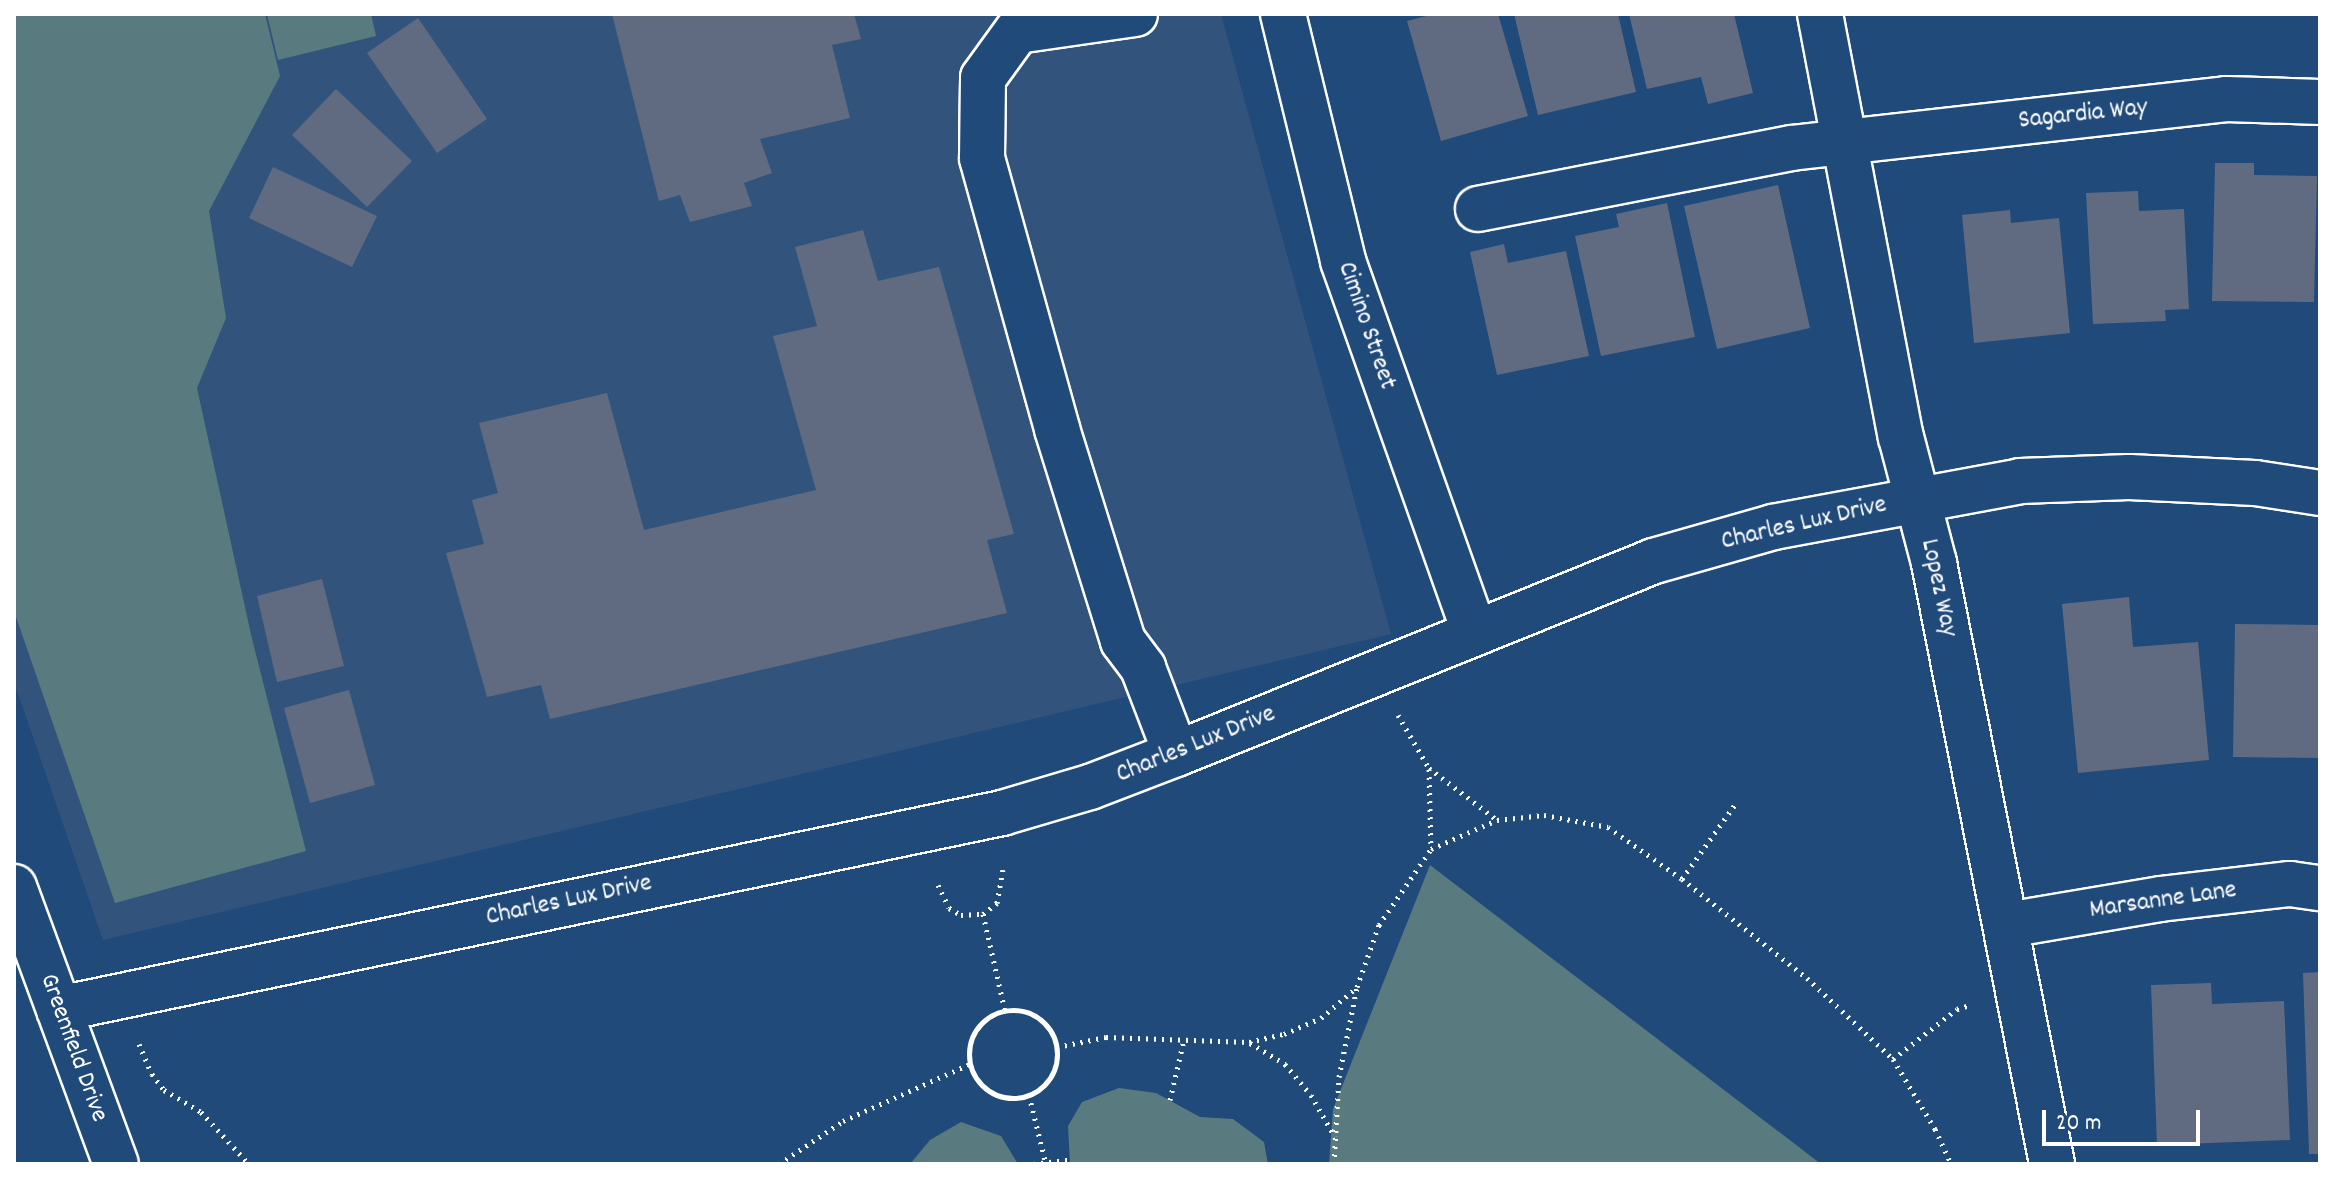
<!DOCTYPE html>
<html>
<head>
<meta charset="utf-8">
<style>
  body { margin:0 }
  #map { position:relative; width:2334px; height:1178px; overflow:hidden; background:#1f4a7a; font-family:Dekko,sans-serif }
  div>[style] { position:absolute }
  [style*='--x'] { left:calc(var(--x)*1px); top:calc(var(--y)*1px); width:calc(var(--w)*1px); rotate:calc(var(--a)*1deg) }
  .built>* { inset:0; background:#32547c }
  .green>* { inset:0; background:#597a7f }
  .building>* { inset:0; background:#606b81 }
  .path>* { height:5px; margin-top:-2.5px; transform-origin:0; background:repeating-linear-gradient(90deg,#fff 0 2px,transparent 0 8px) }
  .path>.ring { margin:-2.5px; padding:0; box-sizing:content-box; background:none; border:5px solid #fff; border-radius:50% }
  .roads { filter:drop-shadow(2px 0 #fff) drop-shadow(-2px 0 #fff) drop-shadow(0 2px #fff) drop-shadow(0 -2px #fff) }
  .minor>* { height:44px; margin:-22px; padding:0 22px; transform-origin:22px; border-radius:22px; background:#1f4a7a }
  span { translate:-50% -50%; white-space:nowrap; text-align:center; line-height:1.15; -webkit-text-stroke:6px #1f4a7a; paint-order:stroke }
  .street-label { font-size:26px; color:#fff }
  .frame { position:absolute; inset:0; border:16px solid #fff; pointer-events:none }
  .scale { position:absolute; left:2042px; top:1110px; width:158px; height:36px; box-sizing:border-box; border:4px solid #fff; border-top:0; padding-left:10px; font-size:24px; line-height:28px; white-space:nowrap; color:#fff; -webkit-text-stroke:6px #1f4a7a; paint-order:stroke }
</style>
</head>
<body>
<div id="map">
  <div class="built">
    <i style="clip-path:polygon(14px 14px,1221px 14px,1391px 634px,103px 940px,14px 682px)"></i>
  </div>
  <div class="green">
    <i style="clip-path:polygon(14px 14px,265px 14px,280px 76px,209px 211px,226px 318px,197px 388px,252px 639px,306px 851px,115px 903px,14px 611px)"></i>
    <i style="clip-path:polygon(267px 14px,371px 14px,376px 36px,278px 60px)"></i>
    <i style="clip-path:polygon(1430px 865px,1821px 1164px,1329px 1164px,1333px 1109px)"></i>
    <i style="clip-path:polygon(1119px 1088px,1156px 1093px,1200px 1117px,1233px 1119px,1264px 1142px,1268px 1164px,1070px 1164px,1068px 1126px,1082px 1102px)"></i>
    <i style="clip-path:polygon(961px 1122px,1001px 1136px,1018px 1164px,910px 1164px,930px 1140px)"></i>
  </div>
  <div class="building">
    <i style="clip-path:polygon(612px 14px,854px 14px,861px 39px,832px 45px,850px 118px,760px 139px,772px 173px,744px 183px,752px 206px,690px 222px,680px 195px,659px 201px)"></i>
    <i style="clip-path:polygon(1434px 14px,1498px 14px,1528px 116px,1441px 141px,1407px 21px)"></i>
    <i style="clip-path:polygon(1514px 14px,1618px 14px,1636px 92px,1538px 115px)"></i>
    <i style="clip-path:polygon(1629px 14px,1734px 14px,1753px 93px,1708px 104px,1701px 77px,1647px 89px)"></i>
    <i style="clip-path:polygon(418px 18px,487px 119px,437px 153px,367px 53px)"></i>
    <i style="clip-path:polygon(336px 89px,412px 161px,367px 207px,292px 135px)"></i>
    <i style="clip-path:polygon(2215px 163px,2254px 163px,2254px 175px,2317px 176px,2314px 302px,2212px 301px)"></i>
    <i style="clip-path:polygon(273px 167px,377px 216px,352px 267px,249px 218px)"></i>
    <i style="clip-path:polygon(1778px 185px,1810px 328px,1717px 349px,1684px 206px)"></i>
    <i style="clip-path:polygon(2138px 191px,2139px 211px,2184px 209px,2189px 309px,2165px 310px,2166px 321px,2093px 324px,2086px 193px)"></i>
    <i style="clip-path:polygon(1667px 203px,1695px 337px,1601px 356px,1575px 236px,1619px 227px,1616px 214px)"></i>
    <i style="clip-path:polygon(2010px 210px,2011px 223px,2059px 218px,2070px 333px,1974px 343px,1962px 215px)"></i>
    <i style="clip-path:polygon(863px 230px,878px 281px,939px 267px,1014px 534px,987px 540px,1007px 613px,550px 719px,541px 685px,487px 697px,446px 553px,484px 544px,472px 500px,498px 493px,479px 423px,607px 393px,644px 530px,816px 490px,773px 336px,817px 326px,795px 247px)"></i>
    <i style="clip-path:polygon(1504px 244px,1508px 263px,1566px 251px,1589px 356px,1497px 375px,1470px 252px)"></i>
    <i style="clip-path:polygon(322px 579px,344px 666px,277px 682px,257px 596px)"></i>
    <i style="clip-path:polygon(2129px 597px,2133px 647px,2198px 642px,2209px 760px,2078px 773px,2062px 604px)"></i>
    <i style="clip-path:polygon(2235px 624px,2320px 625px,2320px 758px,2233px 757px)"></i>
    <i style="clip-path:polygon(349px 690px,375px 785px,310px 803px,284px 708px)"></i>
    <i style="clip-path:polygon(2320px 972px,2320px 1154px,2309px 1154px,2303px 973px)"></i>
    <i style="clip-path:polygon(2211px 983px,2212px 1004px,2284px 1001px,2290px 1140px,2157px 1145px,2151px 985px)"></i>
  </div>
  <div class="path">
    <i style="--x:1398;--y:715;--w:61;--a:59.7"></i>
    <i style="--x:1429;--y:768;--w:84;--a:37.3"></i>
    <i style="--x:1429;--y:769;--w:80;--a:88.6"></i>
    <i style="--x:1682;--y:879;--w:93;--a:-54.6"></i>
    <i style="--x:938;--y:885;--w:25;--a:64"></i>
    <i style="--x:949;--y:908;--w:14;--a:30"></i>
    <i style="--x:961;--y:915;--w:22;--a:-3"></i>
    <i style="--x:983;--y:914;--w:18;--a:-38"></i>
    <i style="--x:997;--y:903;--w:34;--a:-80"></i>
    <i style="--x:983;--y:914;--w:99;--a:77.2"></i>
    <i class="ring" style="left:969px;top:1010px;width:83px;height:83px"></i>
    <i style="--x:1250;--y:1043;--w:41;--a:31"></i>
    <i style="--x:1285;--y:1064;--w:40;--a:50"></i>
    <i style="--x:1311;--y:1095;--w:48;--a:60.3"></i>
    <i style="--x:139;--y:1044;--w:33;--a:67"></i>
    <i style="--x:152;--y:1074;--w:20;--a:53"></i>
    <i style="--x:164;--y:1090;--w:43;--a:30.7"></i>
    <i style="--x:201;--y:1112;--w:71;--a:47.3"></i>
    <i style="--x:1057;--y:1047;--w:50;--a:-11.5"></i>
    <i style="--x:1106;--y:1037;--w:143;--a:2"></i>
    <i style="--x:1249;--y:1042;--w:36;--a:-13"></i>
    <i style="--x:1284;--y:1034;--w:40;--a:-23.4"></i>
    <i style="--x:1321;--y:1018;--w:46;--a:-40.6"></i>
    <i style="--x:1893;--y:1059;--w:81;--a:-38"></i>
    <i style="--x:1957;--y:1009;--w:14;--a:-17"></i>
    <i style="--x:1029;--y:1095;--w:71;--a:76.2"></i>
    <i style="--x:1170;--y:1100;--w:62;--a:-76.9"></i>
    <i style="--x:779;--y:1164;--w:77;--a:-33.9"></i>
    <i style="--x:843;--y:1121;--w:139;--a:-24.2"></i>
    <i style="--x:1033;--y:1164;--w:35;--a:-7"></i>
    <i style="--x:1334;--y:1164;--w:87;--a:-86.7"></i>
    <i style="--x:1339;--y:1077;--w:92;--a:-78.7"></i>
    <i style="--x:1357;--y:987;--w:66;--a:-70.5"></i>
    <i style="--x:1379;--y:925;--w:92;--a:-55.6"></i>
    <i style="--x:1431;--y:849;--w:72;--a:-23.7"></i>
    <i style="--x:1497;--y:820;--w:47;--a:-6.1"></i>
    <i style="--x:1544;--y:815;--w:65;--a:10.6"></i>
    <i style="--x:1608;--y:827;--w:90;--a:35.1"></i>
    <i style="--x:1682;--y:879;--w:159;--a:38.4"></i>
    <i style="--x:1807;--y:978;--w:118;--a:43.3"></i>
    <i style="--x:1893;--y:1059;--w:82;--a:59"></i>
    <i style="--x:1935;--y:1129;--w:38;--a:65"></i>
  </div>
  <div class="roads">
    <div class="minor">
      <i style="--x:1135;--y:14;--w:119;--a:171.8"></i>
      <i style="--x:1017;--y:31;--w:58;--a:125.9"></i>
      <i style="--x:983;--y:78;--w:80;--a:90.7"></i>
      <i style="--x:982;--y:158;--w:281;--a:74.5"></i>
      <i style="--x:1057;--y:429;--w:222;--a:72.7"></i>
      <i style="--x:1123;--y:641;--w:34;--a:53"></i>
      <i style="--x:1143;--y:668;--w:92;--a:69"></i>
      <i style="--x:1283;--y:14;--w:254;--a:76.3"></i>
      <i style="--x:1343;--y:261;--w:393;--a:70.5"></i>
      <i style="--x:1820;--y:14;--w:431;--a:79.2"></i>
      <i style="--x:1901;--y:437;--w:130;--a:75.3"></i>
      <i style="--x:1934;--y:563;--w:612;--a:78.89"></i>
      <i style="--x:1478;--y:209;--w:319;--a:-11"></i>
      <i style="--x:1791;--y:148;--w:438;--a:-6.4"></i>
      <i style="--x:2226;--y:99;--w:94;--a:1.8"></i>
      <i style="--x:14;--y:887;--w:295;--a:69.8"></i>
      <i style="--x:2007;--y:925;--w:155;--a:-9.6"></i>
      <i style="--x:2160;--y:899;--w:131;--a:-6.6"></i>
      <i style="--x:2290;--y:884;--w:30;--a:8"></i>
      <i style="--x:59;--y:1009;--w:963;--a:-11.74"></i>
      <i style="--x:1002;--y:813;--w:92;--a:-16.5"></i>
      <i style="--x:1090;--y:787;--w:92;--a:-21"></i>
      <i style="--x:1176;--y:754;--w:515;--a:-21.99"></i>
      <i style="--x:1654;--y:561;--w:124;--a:-15.9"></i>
      <i style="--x:1773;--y:527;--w:251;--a:-10.5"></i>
      <i style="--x:2020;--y:481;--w:109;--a:-2.1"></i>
      <i style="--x:2129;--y:477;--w:126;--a:2.7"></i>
      <i style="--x:2255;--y:483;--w:66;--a:8.7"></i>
    </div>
  </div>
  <div class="street-label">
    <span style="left:2083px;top:115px;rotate:-6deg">Sagardia Way</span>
    <span style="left:1366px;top:326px;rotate:71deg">Cimino Street</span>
    <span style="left:1804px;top:524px;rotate:-13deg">Charles Lux Drive</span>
    <span style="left:1938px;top:588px;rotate:78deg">Lopez Way</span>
    <span style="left:1196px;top:745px;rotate:-22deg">Charles Lux Drive</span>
    <span style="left:569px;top:901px;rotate:-12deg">Charles Lux Drive</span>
    <span style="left:2163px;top:901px;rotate:-8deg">Marsanne Lane</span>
    <span style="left:73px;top:1048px;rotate:70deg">Greenfield Drive</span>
  </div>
  <div class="frame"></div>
  <div class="scale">20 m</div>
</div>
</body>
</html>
